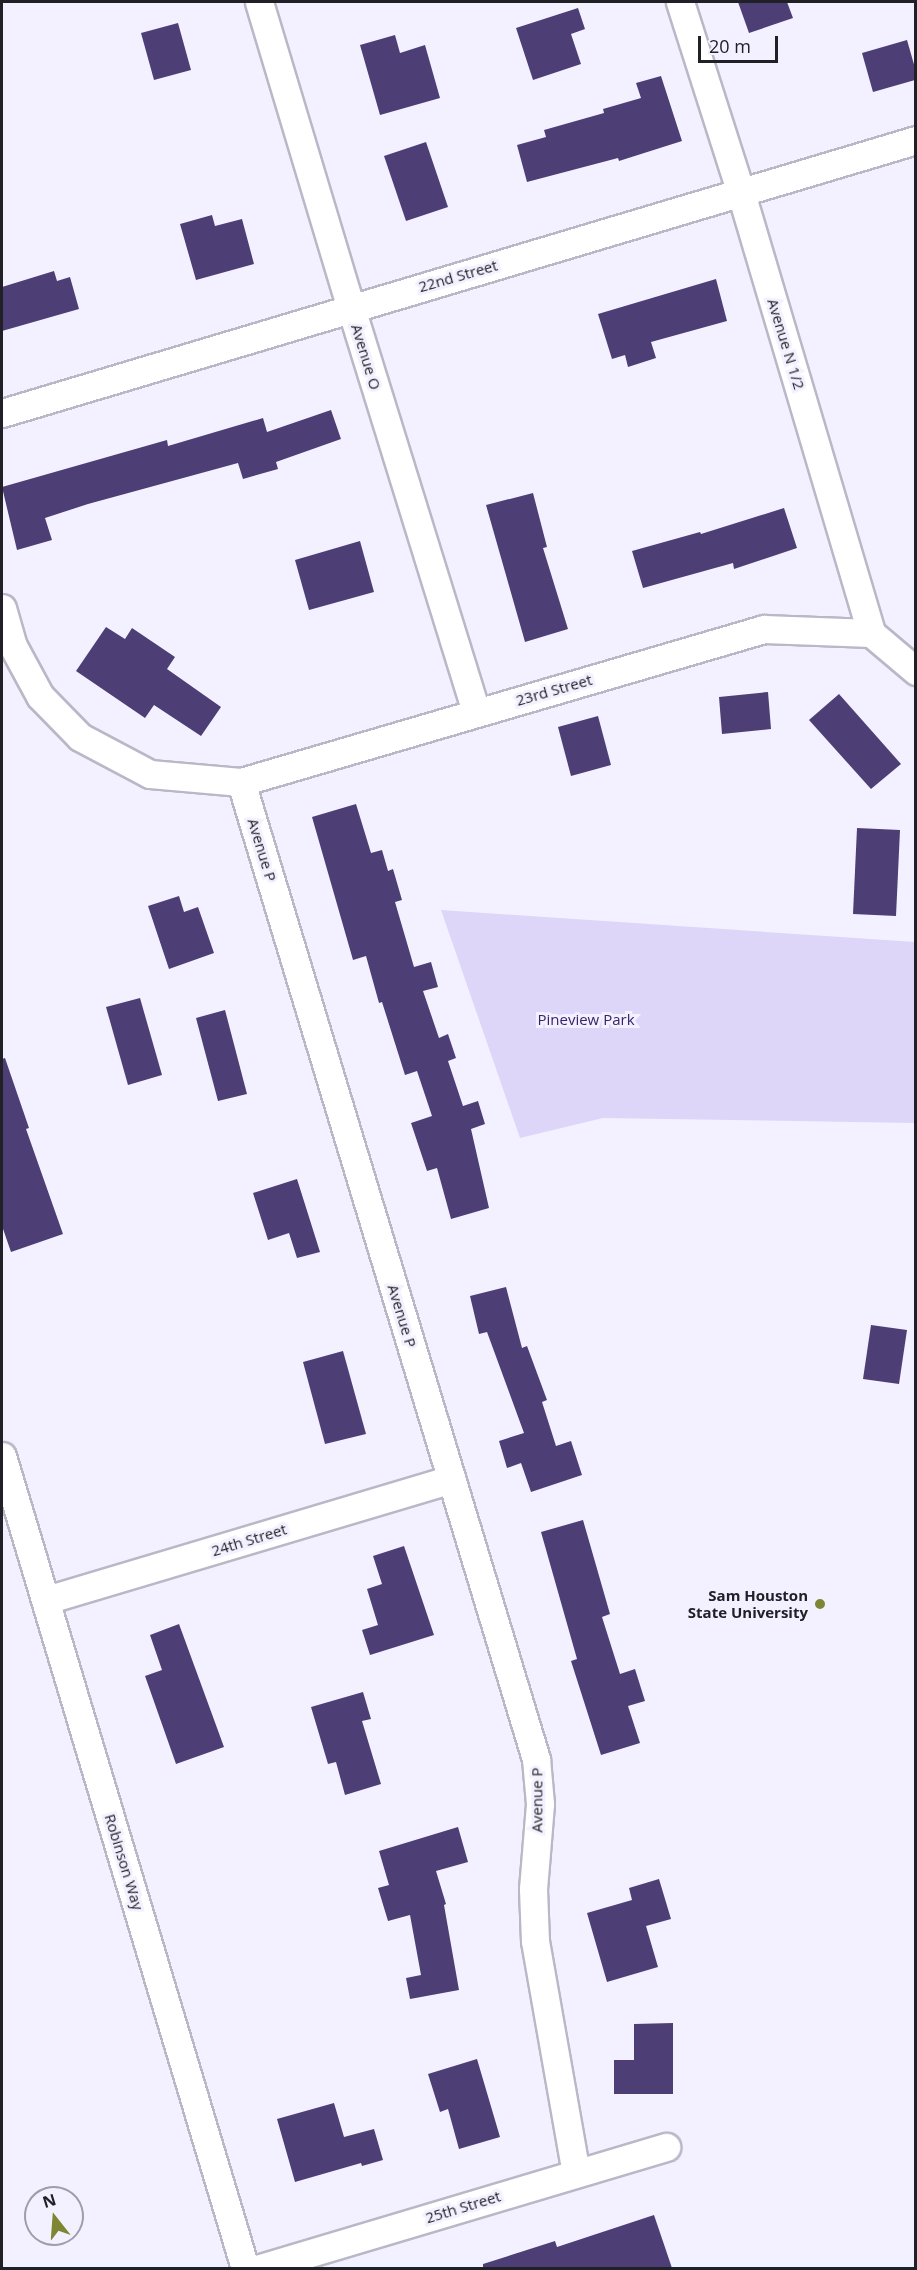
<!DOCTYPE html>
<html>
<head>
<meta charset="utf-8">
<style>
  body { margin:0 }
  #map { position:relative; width:917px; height:2270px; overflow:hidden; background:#f3f1ff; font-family:"Open Sans",sans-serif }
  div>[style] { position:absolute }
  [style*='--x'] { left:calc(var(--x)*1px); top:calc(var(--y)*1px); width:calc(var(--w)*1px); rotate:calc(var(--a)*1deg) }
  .green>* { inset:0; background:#ddd6f9 }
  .building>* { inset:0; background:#4d3f75 }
  .roads { filter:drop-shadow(2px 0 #bab7c7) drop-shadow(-2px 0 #bab7c7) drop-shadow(0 2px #bab7c7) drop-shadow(0 -2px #bab7c7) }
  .minor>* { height:27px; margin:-13.5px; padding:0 13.5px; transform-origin:13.5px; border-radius:13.5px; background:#fff }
  .dots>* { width:16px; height:16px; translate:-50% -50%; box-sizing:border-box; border:3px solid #f3f1ff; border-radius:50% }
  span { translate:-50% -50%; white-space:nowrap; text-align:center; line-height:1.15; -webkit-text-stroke:6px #f3f1ff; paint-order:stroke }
  .street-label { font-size:15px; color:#212026 }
  .park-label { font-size:15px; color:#3a226a }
  .poi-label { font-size:15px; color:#212026; font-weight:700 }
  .right { translate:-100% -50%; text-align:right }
  .frame { position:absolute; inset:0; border:3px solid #212026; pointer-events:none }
  .north { position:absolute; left:24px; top:2186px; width:60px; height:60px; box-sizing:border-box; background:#f3f1ff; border:2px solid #9f9da8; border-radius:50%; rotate:343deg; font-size:16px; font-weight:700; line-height:24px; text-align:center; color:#212026 }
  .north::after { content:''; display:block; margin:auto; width:21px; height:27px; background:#7e8632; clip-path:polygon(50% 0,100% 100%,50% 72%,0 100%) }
  .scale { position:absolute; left:698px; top:36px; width:80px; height:27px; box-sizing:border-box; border:3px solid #212026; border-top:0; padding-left:8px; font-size:18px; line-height:21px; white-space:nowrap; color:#212026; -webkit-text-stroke:4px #f3f1ff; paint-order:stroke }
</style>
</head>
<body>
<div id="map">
  <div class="green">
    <i style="clip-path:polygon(441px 910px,915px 942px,915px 1123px,603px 1118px,520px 1138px)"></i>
  </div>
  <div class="building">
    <i style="clip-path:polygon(738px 2px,787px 2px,793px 18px,749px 33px)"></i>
    <i style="clip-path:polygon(578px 8px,585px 29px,571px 34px,581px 64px,533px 80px,516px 28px)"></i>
    <i style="clip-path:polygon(178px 23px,191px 70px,154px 80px,141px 33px)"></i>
    <i style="clip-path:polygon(395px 35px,400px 53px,425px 45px,440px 98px,380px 115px,360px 45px)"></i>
    <i style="clip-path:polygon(907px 40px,915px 68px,915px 80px,873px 92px,862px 53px)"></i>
    <i style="clip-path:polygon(661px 76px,682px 141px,619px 161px,618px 158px,527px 182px,517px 145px,546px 137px,544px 130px,604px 113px,603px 109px,641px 98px,636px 83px)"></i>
    <i style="clip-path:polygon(426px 142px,448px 207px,406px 221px,384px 156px)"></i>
    <i style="clip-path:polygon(212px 215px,215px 226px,242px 219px,254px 264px,196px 280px,180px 224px)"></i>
    <i style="clip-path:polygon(54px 271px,57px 281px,70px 277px,79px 309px,2px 331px,2px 287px)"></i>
    <i style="clip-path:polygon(716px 279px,727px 321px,651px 342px,656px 358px,628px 367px,625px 355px,612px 359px,598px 314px)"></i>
    <i style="clip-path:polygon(331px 410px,341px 439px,276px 462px,278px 469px,243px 479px,238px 463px,88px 504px,45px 518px,52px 540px,17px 550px,2px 487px,167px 440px,168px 446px,263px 418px,267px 432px)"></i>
    <i style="clip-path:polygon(533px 493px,547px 547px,543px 548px,568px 629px,525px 642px,486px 505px)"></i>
    <i style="clip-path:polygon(784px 508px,797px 548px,734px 569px,733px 563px,643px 588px,632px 551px,700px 532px,701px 534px)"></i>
    <i style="clip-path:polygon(360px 541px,374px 592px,309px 610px,295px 560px)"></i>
    <i style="clip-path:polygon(106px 627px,125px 639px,132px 628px,175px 657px,167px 669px,221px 707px,201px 736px,154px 705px,145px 718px,76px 671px)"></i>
    <i style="clip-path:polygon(768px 692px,771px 729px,722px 734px,719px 697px)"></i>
    <i style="clip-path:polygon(839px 694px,901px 764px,871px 789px,809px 720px)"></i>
    <i style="clip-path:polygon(598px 716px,611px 765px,571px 776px,558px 727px)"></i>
    <i style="clip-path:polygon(356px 804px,371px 853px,382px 850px,388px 871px,393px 869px,402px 900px,395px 902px,414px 967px,431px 962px,438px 987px,423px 991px,439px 1038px,448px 1034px,456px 1058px,448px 1061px,463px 1106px,478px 1101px,485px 1124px,471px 1129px,489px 1208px,451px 1219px,437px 1168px,427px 1171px,411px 1123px,432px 1116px,417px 1071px,405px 1075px,382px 1002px,379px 1003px,366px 956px,353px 960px,312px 817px)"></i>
    <i style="clip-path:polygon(857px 828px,900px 830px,896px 916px,853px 914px)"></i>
    <i style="clip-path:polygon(179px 896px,184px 912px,198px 907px,214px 953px,169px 969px,148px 906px)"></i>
    <i style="clip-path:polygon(140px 998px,162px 1075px,128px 1085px,106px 1007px)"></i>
    <i style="clip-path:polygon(225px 1010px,247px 1094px,218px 1101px,196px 1018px)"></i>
    <i style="clip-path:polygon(5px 1058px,29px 1128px,26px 1129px,63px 1234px,11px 1252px,2px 1226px,2px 1059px)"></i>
    <i style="clip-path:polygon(297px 1179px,320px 1252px,297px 1258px,289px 1233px,268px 1240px,253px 1193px)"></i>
    <i style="clip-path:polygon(506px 1287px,522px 1348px,527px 1346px,547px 1400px,542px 1402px,556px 1446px,571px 1441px,582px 1475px,531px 1492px,521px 1463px,507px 1468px,499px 1441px,524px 1433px,487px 1332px,479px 1334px,470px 1296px)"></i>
    <i style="clip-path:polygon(871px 1325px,907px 1330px,899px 1384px,863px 1379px)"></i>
    <i style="clip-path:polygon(343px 1351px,366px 1434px,325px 1444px,303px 1362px)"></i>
    <i style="clip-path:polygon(583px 1520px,610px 1614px,602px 1617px,620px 1674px,635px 1669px,645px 1701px,628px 1706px,640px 1743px,601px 1755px,571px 1661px,577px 1659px,541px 1532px)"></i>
    <i style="clip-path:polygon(404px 1546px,434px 1635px,370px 1655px,362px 1630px,378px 1625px,367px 1589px,382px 1584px,373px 1556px)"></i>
    <i style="clip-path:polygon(179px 1624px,224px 1747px,176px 1764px,145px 1676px,162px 1670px,150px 1635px)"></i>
    <i style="clip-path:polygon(363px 1692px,371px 1719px,362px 1721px,381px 1784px,345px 1795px,336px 1762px,328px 1764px,311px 1707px)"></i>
    <i style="clip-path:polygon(458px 1827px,468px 1862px,436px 1871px,446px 1904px,444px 1905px,459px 1990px,410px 1999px,406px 1978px,421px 1975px,410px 1915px,388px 1921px,378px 1888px,389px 1885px,379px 1851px)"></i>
    <i style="clip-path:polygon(659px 1879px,671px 1919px,646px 1926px,658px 1967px,607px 1982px,587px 1913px,632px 1900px,629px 1888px)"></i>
    <i style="clip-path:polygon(673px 2023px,673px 2094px,614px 2094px,614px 2060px,634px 2060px,634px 2024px)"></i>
    <i style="clip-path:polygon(477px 2059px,500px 2137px,459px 2149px,448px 2109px,440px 2112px,428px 2074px)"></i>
    <i style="clip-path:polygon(334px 2103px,344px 2137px,374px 2129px,383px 2160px,362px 2166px,361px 2163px,295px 2182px,277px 2119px)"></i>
    <i style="clip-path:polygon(654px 2215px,672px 2268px,483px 2268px,483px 2264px,555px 2241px,557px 2247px)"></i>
  </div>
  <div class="roads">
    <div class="minor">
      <i style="--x:259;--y:2;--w:320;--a:73.3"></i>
      <i style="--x:351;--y:308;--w:423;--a:72.8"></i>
      <i style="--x:680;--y:2;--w:201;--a:72.3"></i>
      <i style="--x:741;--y:193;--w:459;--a:73.5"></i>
      <i style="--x:871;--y:633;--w:59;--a:40.2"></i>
      <i style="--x:2;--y:413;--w:954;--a:-16.63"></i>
      <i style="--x:2;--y:608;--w:40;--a:74"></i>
      <i style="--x:13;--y:646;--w:57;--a:61.6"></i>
      <i style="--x:40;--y:696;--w:57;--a:45.7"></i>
      <i style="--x:80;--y:737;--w:79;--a:27.9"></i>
      <i style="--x:150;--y:774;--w:91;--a:5"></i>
      <i style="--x:241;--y:782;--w:545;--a:-16.31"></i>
      <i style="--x:764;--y:629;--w:107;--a:2.1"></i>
      <i style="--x:241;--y:782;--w:1021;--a:73.2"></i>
      <i style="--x:536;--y:1759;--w:45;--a:84.9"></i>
      <i style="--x:540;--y:1804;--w:85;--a:94.7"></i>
      <i style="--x:533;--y:1889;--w:52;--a:87.8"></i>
      <i style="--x:535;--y:1941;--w:236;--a:80"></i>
      <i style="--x:2;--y:1456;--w:848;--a:73.34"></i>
      <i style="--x:46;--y:1600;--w:423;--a:-16.6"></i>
      <i style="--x:260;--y:2268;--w:424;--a:-16.6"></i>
    </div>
  </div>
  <div class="dots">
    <i style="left:820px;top:1604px;background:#7e8632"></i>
  </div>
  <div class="street-label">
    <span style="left:458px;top:276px;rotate:-16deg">22nd Street</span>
    <span style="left:786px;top:344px;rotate:73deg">Avenue N 1/2</span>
    <span style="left:366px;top:357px;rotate:73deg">Avenue O</span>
    <span style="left:554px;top:690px;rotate:-16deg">23rd Street</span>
    <span style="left:262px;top:850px;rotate:73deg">Avenue P</span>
    <span style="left:402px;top:1316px;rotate:73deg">Avenue P</span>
    <span style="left:249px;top:1540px;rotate:-17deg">24th Street</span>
    <span style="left:537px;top:1800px;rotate:-90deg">Avenue P</span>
    <span style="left:124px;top:1862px;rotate:73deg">Robinson Way</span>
    <span style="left:463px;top:2207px;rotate:-17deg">25th Street</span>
  </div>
  <div class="park-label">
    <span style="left:586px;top:1020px">Pineview Park</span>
  </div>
  <div class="poi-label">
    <span class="right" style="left:808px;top:1604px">Sam Houston<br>State University</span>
  </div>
  <div class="frame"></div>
  <div class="north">N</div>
  <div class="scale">20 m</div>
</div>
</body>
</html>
